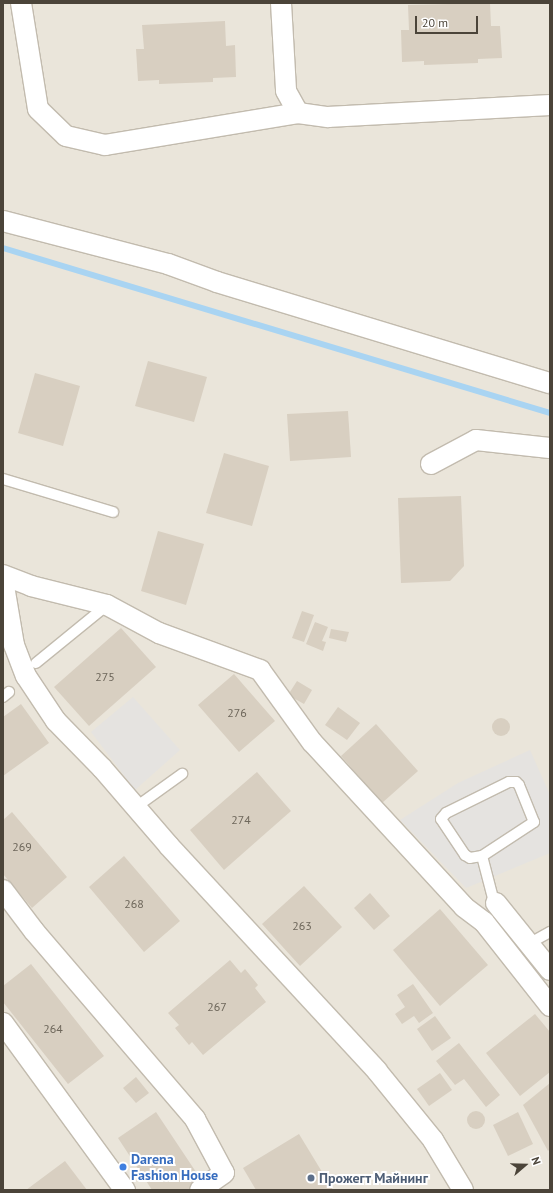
<!DOCTYPE html>
<html>
<head>
<meta charset="utf-8">
<style>
  body { margin:0 }
  #map { position:relative; width:553px; height:1193px; overflow:hidden; background:#f6f3ec; font-family:"PT Sans",sans-serif }
  div>[style] { position:absolute }
  [style*='--x'] { left:calc(var(--x)*1px); top:calc(var(--y)*1px); width:calc(var(--w)*1px); rotate:calc(var(--a)*1deg) }
  .residential>* { inset:0; background:#eae5da }
  .parking>* { inset:0; background:#e5e3e0 }
  .stream>* { height:6px; margin:-3px; padding:0 3px; transform-origin:3px; border-radius:3px; background:#a9d4f2 }
  .building>* { inset:0; background:#d8cfc1 }
  .round { border-radius:50% }
  .roads { filter:drop-shadow(1px 0 #c2bbae) drop-shadow(-1px 0 #c2bbae) drop-shadow(0 1px #c2bbae) drop-shadow(0 -1px #c2bbae) }
  .lane>* { height:10px; margin:-5px; padding:0 5px; transform-origin:5px; border-radius:5px; background:#fff }
  .street>* { height:20px; margin:-10px; padding:0 10px; transform-origin:10px; border-radius:10px; background:#fff }
  .dots>* { width:11px; height:11px; translate:-50% -50%; box-sizing:border-box; border:2px solid #fff; border-radius:50% }
  span { translate:-50% -50%; white-space:nowrap; text-align:center; line-height:1.15; -webkit-text-stroke:4px #fff; paint-order:stroke }
  .number-label { font-size:12px; color:#6e675b }
  .number-label span { -webkit-text-stroke-width:0 }
  .shop-label { font-size:14px; color:#366cbe; font-weight:700 }
  .left { translate:0 -50%; text-align:left }
  .service-label { font-size:14px; color:#4e5e75; font-weight:700 }
  .frame { position:absolute; inset:0; border:4px solid #4b4439; pointer-events:none }
  .north { position:absolute; left:505px; top:1145px; width:40px; height:40px; -webkit-text-stroke:3px #fff; paint-order:stroke; rotate:70deg; font-size:11px; font-weight:700; line-height:16px; text-align:center; color:#4b4439 }
  .north::after { content:''; display:block; margin:auto; width:14px; height:18px; background:#4b4439; clip-path:polygon(50% 0,100% 100%,50% 72%,0 100%) }
  .scale { position:absolute; left:415px; top:16px; width:63px; height:18px; box-sizing:border-box; border:2px solid #4b4439; border-top:0; padding-left:5px; font-size:12px; line-height:14px; white-space:nowrap; color:#4b4439; -webkit-text-stroke:3px #fff; paint-order:stroke }
</style>
</head>
<body>
<div id="map">
  <div class="residential">
    <i style="clip-path:polygon(3px 3px,550px 3px,550px 1190px,3px 1190px)"></i>
  </div>
  <div class="parking">
    <i style="clip-path:polygon(133px 697px,180px 750px,135px 790px,91px 732px)"></i>
    <i style="clip-path:polygon(530px 750px,550px 795px,550px 853px,466px 888px,400px 820px,458px 783px)"></i>
  </div>
  <div class="stream">
    <i style="--x:3;--y:248;--w:571;--a:16.79"></i>
  </div>
  <div class="building">
    <i style="clip-path:polygon(490px 3px,491px 26px,500px 26px,502px 58px,478px 59px,478px 63px,424px 65px,424px 61px,402px 62px,401px 30px,409px 30px,408px 5px)"></i>
    <i style="clip-path:polygon(225px 21px,226px 46px,235px 45px,236px 77px,213px 78px,213px 82px,159px 84px,159px 80px,138px 81px,136px 49px,144px 49px,142px 25px)"></i>
    <i style="clip-path:polygon(148px 361px,207px 377px,194px 422px,135px 406px)"></i>
    <i style="clip-path:polygon(35px 373px,80px 386px,63px 446px,18px 433px)"></i>
    <i style="clip-path:polygon(348px 411px,351px 457px,290px 461px,287px 414px)"></i>
    <i style="clip-path:polygon(224px 453px,269px 466px,252px 526px,206px 513px)"></i>
    <i style="clip-path:polygon(461px 496px,464px 566px,450px 581px,401px 583px,398px 498px)"></i>
    <i style="clip-path:polygon(158px 531px,204px 544px,186px 605px,141px 591px)"></i>
    <i style="clip-path:polygon(302px 611px,314px 615px,304px 642px,292px 638px)"></i>
    <i style="clip-path:polygon(315px 622px,328px 627px,322px 641px,326px 642px,323px 651px,306px 644px)"></i>
    <i style="clip-path:polygon(121px 628px,156px 667px,89px 726px,54px 687px)"></i>
    <i style="clip-path:polygon(331px 629px,349px 632px,346px 642px,329px 638px)"></i>
    <i style="clip-path:polygon(234px 674px,275px 721px,239px 752px,198px 705px)"></i>
    <i style="clip-path:polygon(297px 681px,312px 690px,304px 704px,288px 695px)"></i>
    <i style="clip-path:polygon(21px 704px,49px 743px,3px 776px,3px 717px)"></i>
    <i style="clip-path:polygon(338px 707px,360px 723px,347px 740px,325px 725px)"></i>
    <i class="round" style="left:492px;top:718px;width:18px;height:18px"></i>
    <i style="clip-path:polygon(376px 724px,418px 771px,382px 803px,341px 756px)"></i>
    <i style="clip-path:polygon(257px 772px,291px 811px,224px 870px,190px 830px)"></i>
    <i style="clip-path:polygon(12px 812px,67px 877px,32px 908px,3px 874px,3px 820px)"></i>
    <i style="clip-path:polygon(124px 856px,180px 921px,144px 952px,89px 887px)"></i>
    <i style="clip-path:polygon(304px 886px,342px 927px,300px 966px,262px 924px)"></i>
    <i style="clip-path:polygon(370px 893px,390px 916px,374px 930px,354px 908px)"></i>
    <i style="clip-path:polygon(440px 909px,488px 965px,440px 1006px,393px 950px)"></i>
    <i style="clip-path:polygon(230px 960px,241px 973px,245px 969px,258px 985px,255px 988px,266px 1002px,203px 1055px,192px 1042px,189px 1045px,175px 1028px,179px 1025px,168px 1013px)"></i>
    <i style="clip-path:polygon(31px 964px,104px 1056px,68px 1084px,3px 1002px,3px 986px)"></i>
    <i style="clip-path:polygon(413px 984px,433px 1013px,419px 1023px,414px 1016px,402px 1024px,395px 1014px,405px 1007px,397px 995px)"></i>
    <i style="clip-path:polygon(535px 1014px,550px 1032px,550px 1072px,520px 1096px,486px 1053px)"></i>
    <i style="clip-path:polygon(435px 1016px,451px 1038px,432px 1051px,417px 1029px)"></i>
    <i style="clip-path:polygon(459px 1043px,500px 1095px,486px 1107px,464px 1079px,455px 1085px,436px 1061px)"></i>
    <i style="clip-path:polygon(440px 1073px,452px 1090px,429px 1106px,417px 1089px)"></i>
    <i style="clip-path:polygon(136px 1077px,149px 1093px,136px 1103px,123px 1088px)"></i>
    <i style="clip-path:polygon(550px 1083px,550px 1149px,548px 1151px,523px 1105px)"></i>
    <i class="round" style="left:467px;top:1111px;width:18px;height:18px"></i>
    <i style="clip-path:polygon(156px 1112px,202px 1181px,189px 1190px,152px 1190px,118px 1138px)"></i>
    <i style="clip-path:polygon(518px 1112px,533px 1144px,508px 1156px,493px 1125px)"></i>
    <i style="clip-path:polygon(299px 1134px,333px 1190px,256px 1190px,243px 1168px)"></i>
    <i style="clip-path:polygon(65px 1161px,87px 1190px,26px 1190px)"></i>
  </div>
  <div class="roads">
    <div class="lane">
      <i style="--x:3;--y:479;--w:115;--a:16.7"></i>
      <i style="--x:36;--y:663;--w:92;--a:-39.2"></i>
      <i style="--x:3;--y:697;--w:8;--a:-40"></i>
      <i style="--x:509;--y:782;--w:7;--a:0"></i>
      <i style="--x:516;--y:782;--w:4;--a:45"></i>
      <i style="--x:519;--y:785;--w:40;--a:68"></i>
      <i style="--x:534;--y:822;--w:62;--a:146.8"></i>
      <i style="--x:482;--y:856;--w:12;--a:171"></i>
      <i style="--x:470;--y:858;--w:6;--a:-149"></i>
      <i style="--x:465;--y:855;--w:43;--a:-123.7"></i>
      <i style="--x:441;--y:819;--w:8;--a:-50"></i>
      <i style="--x:446;--y:813;--w:70;--a:-26.2"></i>
      <i style="--x:136;--y:807;--w:57;--a:-35.7"></i>
      <i style="--x:482;--y:856;--w:52;--a:75.4"></i>
      <i style="--x:530;--y:943;--w:23;--a:-29"></i>
    </div>
    <div class="street">
      <i style="--x:21;--y:3;--w:107;--a:80.9"></i>
      <i style="--x:38;--y:109;--w:39;--a:44"></i>
      <i style="--x:66;--y:136;--w:40;--a:13"></i>
      <i style="--x:105;--y:145;--w:196;--a:-9.4"></i>
      <i style="--x:281;--y:3;--w:88;--a:86.7"></i>
      <i style="--x:286;--y:91;--w:25;--a:61"></i>
      <i style="--x:298;--y:113;--w:30;--a:8"></i>
      <i style="--x:328;--y:117;--w:222;--a:-3.1"></i>
      <i style="--x:3;--y:221;--w:171;--a:14.6"></i>
      <i style="--x:168;--y:264;--w:52;--a:20.2"></i>
      <i style="--x:217;--y:282;--w:348;--a:16.9"></i>
      <i style="--x:431;--y:464;--w:51;--a:-28.1"></i>
      <i style="--x:476;--y:440;--w:74;--a:6.2"></i>
      <i style="--x:3;--y:575;--w:30;--a:21"></i>
      <i style="--x:31;--y:586;--w:78;--a:14"></i>
      <i style="--x:107;--y:605;--w:59;--a:28.3"></i>
      <i style="--x:159;--y:633;--w:108;--a:20.1"></i>
      <i style="--x:260;--y:670;--w:89;--a:54.2"></i>
      <i style="--x:312;--y:742;--w:224;--a:47.3"></i>
      <i style="--x:464;--y:907;--w:25;--a:37"></i>
      <i style="--x:484;--y:922;--w:107;--a:51.8"></i>
      <i style="--x:3;--y:580;--w:66;--a:80.4"></i>
      <i style="--x:14;--y:645;--w:33;--a:69"></i>
      <i style="--x:26;--y:676;--w:54;--a:56.3"></i>
      <i style="--x:56;--y:721;--w:66;--a:45.6"></i>
      <i style="--x:102;--y:768;--w:103;--a:49.3"></i>
      <i style="--x:169;--y:846;--w:306;--a:47.2"></i>
      <i style="--x:377;--y:1071;--w:89;--a:50.9"></i>
      <i style="--x:433;--y:1140;--w:58;--a:59"></i>
      <i style="--x:3;--y:890;--w:51;--a:52.9"></i>
      <i style="--x:34;--y:931;--w:248;--a:49.4"></i>
      <i style="--x:195;--y:1119;--w:61;--a:61.8"></i>
      <i style="--x:224;--y:1173;--w:29;--a:145"></i>
      <i style="--x:496;--y:903;--w:86;--a:51.1"></i>
      <i style="--x:3;--y:1023;--w:207;--a:53.9"></i>
    </div>
  </div>
  <div class="dots">
    <i style="left:123px;top:1167px;background:#3f7fe0"></i>
    <i style="left:311px;top:1178px;background:#5c6f8a"></i>
  </div>
  <div class="number-label">
    <span style="left:105px;top:677px">275</span>
    <span style="left:237px;top:713px">276</span>
    <span style="left:241px;top:820px">274</span>
    <span style="left:22px;top:847px">269</span>
    <span style="left:134px;top:904px">268</span>
    <span style="left:302px;top:926px">263</span>
    <span style="left:217px;top:1007px">267</span>
    <span style="left:53px;top:1029px">264</span>
  </div>
  <div class="shop-label">
    <span class="left" style="left:131px;top:1167px">Darena<br>Fashion House</span>
  </div>
  <div class="service-label">
    <span class="left" style="left:319px;top:1178px">Прожегт Майнинг</span>
  </div>
  <div class="frame"></div>
  <div class="north">N</div>
  <div class="scale">20 m</div>
</div>
</body>
</html>
